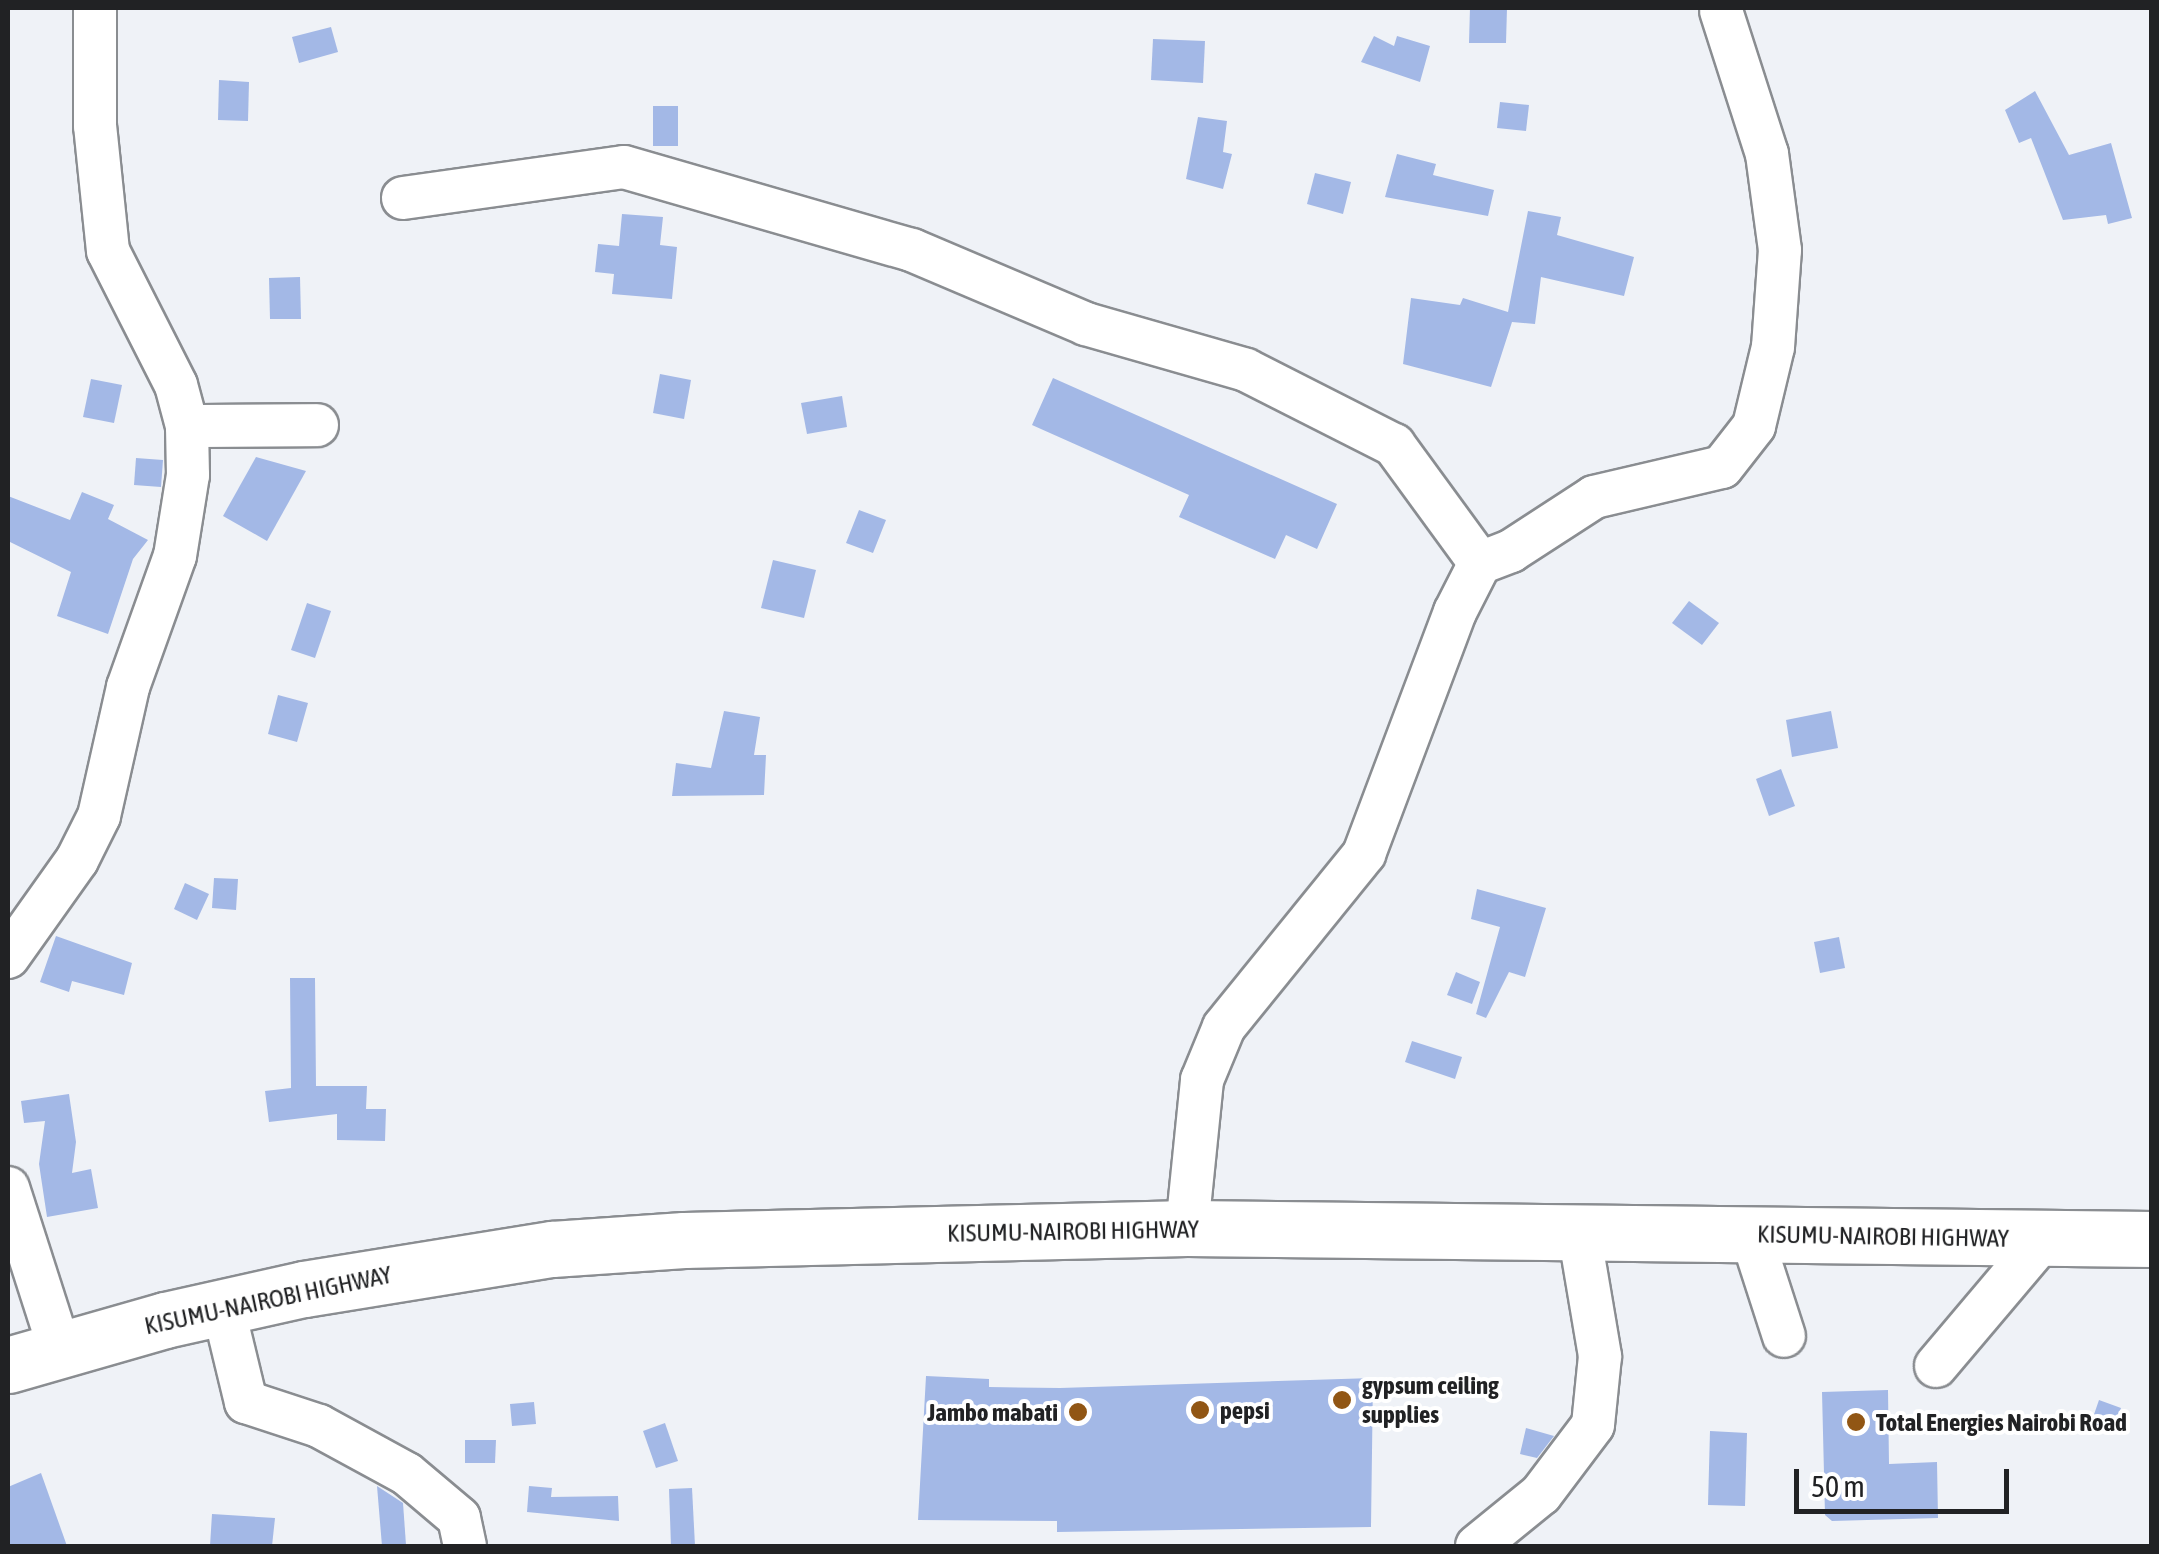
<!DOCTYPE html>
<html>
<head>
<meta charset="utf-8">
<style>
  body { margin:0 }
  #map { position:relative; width:2159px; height:1554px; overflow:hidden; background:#eff2f7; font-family:"Asap Condensed",sans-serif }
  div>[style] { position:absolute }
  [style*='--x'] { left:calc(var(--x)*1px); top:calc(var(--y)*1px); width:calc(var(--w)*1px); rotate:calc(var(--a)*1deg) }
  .building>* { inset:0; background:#a3b8e6 }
  .roads { filter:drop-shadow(2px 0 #8a8d91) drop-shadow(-2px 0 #8a8d91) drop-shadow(0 2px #8a8d91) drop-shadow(0 -2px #8a8d91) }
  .minor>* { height:42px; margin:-21px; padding:0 21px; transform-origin:21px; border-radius:21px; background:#fff }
  .highway>* { height:55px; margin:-27.5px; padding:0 27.5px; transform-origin:27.5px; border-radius:27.5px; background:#fff }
  .dots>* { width:28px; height:28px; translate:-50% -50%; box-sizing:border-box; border:5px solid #fff; border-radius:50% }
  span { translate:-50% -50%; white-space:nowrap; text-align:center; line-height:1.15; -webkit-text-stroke:8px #fff; paint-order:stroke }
  .street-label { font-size:25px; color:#212224 }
  .poi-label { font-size:25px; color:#212224; font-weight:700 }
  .left { translate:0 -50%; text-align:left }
  .right { translate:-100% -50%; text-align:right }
  .frame { position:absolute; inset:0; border:10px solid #212224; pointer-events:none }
  .scale { position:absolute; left:1794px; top:1469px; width:215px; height:45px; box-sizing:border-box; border:5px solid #212224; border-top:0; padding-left:12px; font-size:30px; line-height:35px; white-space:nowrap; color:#212224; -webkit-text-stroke:8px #fff; paint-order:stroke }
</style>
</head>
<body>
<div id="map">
  <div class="building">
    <i style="clip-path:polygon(1470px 8px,1507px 8px,1506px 43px,1469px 43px)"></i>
    <i style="clip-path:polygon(331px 27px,338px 52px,299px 63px,292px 37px)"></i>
    <i style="clip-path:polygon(1374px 36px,1394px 46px,1397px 36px,1430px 46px,1420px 82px,1361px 62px)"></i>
    <i style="clip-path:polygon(1153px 39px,1205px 41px,1203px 83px,1151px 80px)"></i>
    <i style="clip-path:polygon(219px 80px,249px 82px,248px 121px,218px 120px)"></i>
    <i style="clip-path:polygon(2035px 91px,2069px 155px,2111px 143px,2132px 218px,2108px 224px,2106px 215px,2063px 220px,2031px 138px,2019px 143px,2005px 110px)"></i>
    <i style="clip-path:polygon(1500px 102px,1529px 105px,1526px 131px,1497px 128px)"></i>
    <i style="clip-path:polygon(653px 106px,678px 106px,678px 146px,653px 146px)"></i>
    <i style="clip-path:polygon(1198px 117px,1227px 121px,1223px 152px,1232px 154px,1223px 189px,1186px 179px)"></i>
    <i style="clip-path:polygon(1397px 154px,1436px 164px,1433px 175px,1494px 190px,1488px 216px,1385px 197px)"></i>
    <i style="clip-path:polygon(1315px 173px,1351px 182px,1343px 214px,1307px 204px)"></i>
    <i style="clip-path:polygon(1528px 211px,1561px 217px,1557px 235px,1634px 257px,1624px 296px,1541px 277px,1535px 324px,1512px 322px,1491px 387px,1403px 364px,1411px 298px,1460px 305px,1463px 298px,1508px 312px)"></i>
    <i style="clip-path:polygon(622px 214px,663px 217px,660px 245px,677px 247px,672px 299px,612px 294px,614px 274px,595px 272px,598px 244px,619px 246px)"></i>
    <i style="clip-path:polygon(300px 277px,301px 319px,270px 319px,269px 278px)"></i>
    <i style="clip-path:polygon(660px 374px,691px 380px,684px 419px,653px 413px)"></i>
    <i style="clip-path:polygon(1053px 378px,1337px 504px,1317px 549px,1286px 535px,1275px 559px,1179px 517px,1189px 495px,1032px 425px)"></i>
    <i style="clip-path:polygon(91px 379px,122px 385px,114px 423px,83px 417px)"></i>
    <i style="clip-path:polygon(842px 396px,847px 427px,807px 434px,801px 403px)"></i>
    <i style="clip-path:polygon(256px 457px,306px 471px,267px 541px,223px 516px)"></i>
    <i style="clip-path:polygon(136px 458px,163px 460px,161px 487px,134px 485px)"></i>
    <i style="clip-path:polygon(82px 492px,114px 505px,108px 519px,148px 540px,133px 559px,108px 634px,57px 616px,71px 572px,8px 541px,8px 496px,70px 520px)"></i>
    <i style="clip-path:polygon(859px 510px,886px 520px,873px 553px,846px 543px)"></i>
    <i style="clip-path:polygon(773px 560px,816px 570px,804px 618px,761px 608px)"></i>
    <i style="clip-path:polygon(1689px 601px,1719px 623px,1702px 645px,1672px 623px)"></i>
    <i style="clip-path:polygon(307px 603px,331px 611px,315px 658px,291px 650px)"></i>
    <i style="clip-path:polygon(278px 695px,308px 703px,297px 742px,268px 734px)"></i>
    <i style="clip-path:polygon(724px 711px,760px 717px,754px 755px,766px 755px,764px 795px,672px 796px,676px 763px,711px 768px)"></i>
    <i style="clip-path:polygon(1831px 711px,1838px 748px,1792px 757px,1786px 720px)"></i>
    <i style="clip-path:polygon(1781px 769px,1795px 806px,1769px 816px,1756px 779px)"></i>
    <i style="clip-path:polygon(214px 878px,238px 879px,236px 910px,212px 908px)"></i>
    <i style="clip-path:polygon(185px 883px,209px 894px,197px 920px,174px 909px)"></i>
    <i style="clip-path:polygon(1477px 889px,1546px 908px,1525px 977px,1509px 972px,1486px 1018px,1476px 1014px,1500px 927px,1471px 919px)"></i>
    <i style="clip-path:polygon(56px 936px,132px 963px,124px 995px,72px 981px,69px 992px,40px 982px)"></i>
    <i style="clip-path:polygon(1839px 937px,1845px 968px,1820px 973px,1814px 942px)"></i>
    <i style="clip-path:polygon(1456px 972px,1480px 982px,1472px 1004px,1447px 995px)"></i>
    <i style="clip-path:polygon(290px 978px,315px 978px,316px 1086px,367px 1086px,366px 1109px,386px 1109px,385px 1141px,337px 1140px,337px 1114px,269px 1122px,265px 1091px,291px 1088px)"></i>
    <i style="clip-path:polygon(1412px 1041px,1462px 1057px,1455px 1079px,1405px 1062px)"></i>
    <i style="clip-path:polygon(69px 1094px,76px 1142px,72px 1173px,91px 1169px,98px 1208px,47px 1217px,39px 1164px,45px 1121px,24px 1123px,21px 1101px)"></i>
    <i style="clip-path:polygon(926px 1376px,989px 1379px,989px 1387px,1060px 1388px,1373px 1378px,1371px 1527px,1057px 1532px,1057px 1521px,918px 1520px)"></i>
    <i style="clip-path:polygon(1888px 1390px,1889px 1464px,1937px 1462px,1938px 1518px,1832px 1521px,1825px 1515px,1822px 1392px)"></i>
    <i style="clip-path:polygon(2099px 1400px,2121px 1408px,2113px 1434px,2090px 1426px)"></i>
    <i style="clip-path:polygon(534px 1402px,536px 1424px,512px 1426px,510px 1404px)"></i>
    <i style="clip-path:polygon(665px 1423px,678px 1461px,656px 1468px,643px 1431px)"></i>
    <i style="clip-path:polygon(1526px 1428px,1554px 1436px,1537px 1458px,1520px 1454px)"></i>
    <i style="clip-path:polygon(1710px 1431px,1747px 1433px,1745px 1506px,1708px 1505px)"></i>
    <i style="clip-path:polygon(465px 1440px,496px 1440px,495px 1463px,465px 1463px)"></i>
    <i style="clip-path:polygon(41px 1473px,67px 1546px,8px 1546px,8px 1487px)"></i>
    <i style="clip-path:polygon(377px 1486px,403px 1503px,406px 1545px,382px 1546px)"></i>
    <i style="clip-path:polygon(529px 1486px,552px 1488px,551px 1497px,618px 1496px,619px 1521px,527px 1512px)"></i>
    <i style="clip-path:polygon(692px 1488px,695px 1546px,671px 1546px,669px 1489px)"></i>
    <i style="clip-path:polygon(212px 1514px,275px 1518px,272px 1546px,210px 1546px)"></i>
  </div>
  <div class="roads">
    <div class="minor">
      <i style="--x:403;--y:198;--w:223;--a:-8"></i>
      <i style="--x:624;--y:167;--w:300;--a:16.1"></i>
      <i style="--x:912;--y:250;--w:189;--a:23"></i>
      <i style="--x:1086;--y:324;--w:166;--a:16"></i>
      <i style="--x:1246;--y:370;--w:166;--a:26.9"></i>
      <i style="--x:1394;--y:445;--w:146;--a:53.9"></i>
      <i style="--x:187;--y:426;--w:130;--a:-0.4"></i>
      <i style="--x:8;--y:957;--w:119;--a:-54.6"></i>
      <i style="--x:77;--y:860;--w:49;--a:-63.4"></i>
      <i style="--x:99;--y:816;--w:132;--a:-77.3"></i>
      <i style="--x:128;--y:687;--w:139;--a:-70.3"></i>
      <i style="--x:175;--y:556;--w:82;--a:-80.9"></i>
      <i style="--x:188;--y:475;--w:49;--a:-91.2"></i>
      <i style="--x:187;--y:426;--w:42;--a:-105"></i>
      <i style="--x:176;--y:385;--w:150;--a:-116.9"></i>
      <i style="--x:108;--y:251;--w:126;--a:-95.9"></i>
      <i style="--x:95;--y:126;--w:118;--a:-90"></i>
      <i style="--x:8;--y:1188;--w:170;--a:72.2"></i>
      <i style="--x:1187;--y:1228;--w:149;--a:-84.2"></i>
      <i style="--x:1202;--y:1080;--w:57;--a:-67.5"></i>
      <i style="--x:1224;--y:1027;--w:223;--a:-51"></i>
      <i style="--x:1364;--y:854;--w:259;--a:-69.4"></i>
      <i style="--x:1455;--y:612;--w:55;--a:-63"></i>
      <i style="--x:1480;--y:563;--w:33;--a:-21"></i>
      <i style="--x:1511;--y:551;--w:99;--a:-33"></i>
      <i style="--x:1594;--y:497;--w:131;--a:-13.2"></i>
      <i style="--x:1722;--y:467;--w:52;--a:-52"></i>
      <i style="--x:1754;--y:426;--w:81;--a:-76.5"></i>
      <i style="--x:1773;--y:347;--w:97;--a:-85.9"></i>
      <i style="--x:1780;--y:250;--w:97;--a:-97.7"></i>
      <i style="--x:1767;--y:154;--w:150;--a:-107.8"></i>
      <i style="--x:1751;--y:1234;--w:107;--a:72.1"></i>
      <i style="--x:223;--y:1307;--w:98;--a:76.4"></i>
      <i style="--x:246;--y:1402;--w:77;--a:18.2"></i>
      <i style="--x:319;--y:1426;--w:100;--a:28.6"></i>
      <i style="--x:407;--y:1474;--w:68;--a:40.2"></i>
      <i style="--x:459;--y:1518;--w:29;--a:78"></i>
      <i style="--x:1936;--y:1366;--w:167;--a:-49.8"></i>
      <i style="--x:1477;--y:1546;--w:82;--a:-39.1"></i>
      <i style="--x:1541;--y:1494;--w:86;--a:-53"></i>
      <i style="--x:1593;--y:1425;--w:69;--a:-84.2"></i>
      <i style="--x:1600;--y:1356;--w:126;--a:-99.6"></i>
    </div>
    <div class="highway">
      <i style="--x:8;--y:1365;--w:163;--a:-16"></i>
      <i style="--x:165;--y:1320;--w:142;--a:-12.6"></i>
      <i style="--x:304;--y:1289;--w:251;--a:-9.2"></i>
      <i style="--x:552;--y:1249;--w:132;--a:-3.9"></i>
      <i style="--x:684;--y:1240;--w:503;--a:-1.37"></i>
      <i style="--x:1187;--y:1228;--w:965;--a:0.65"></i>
    </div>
  </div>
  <div class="dots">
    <i style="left:1342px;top:1400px;background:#915614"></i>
    <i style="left:1200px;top:1410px;background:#915614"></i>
    <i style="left:1078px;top:1412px;background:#915614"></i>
    <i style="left:1856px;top:1422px;background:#915614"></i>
  </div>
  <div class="street-label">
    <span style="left:1073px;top:1231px;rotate:-1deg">KISUMU-NAIROBI HIGHWAY</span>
    <span style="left:1883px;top:1236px;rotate:1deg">KISUMU-NAIROBI HIGHWAY</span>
    <span style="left:268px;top:1300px;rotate:-12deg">KISUMU-NAIROBI HIGHWAY</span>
  </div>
  <div class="poi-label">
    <span class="left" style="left:1362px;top:1400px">gypsum ceiling<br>supplies</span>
    <span class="left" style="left:1220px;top:1410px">pepsi</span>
    <span class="right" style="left:1058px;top:1412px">Jambo mabati</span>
    <span class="left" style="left:1876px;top:1422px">Total Energies Nairobi Road</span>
  </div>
  <div class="frame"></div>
  <div class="scale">50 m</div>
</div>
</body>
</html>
